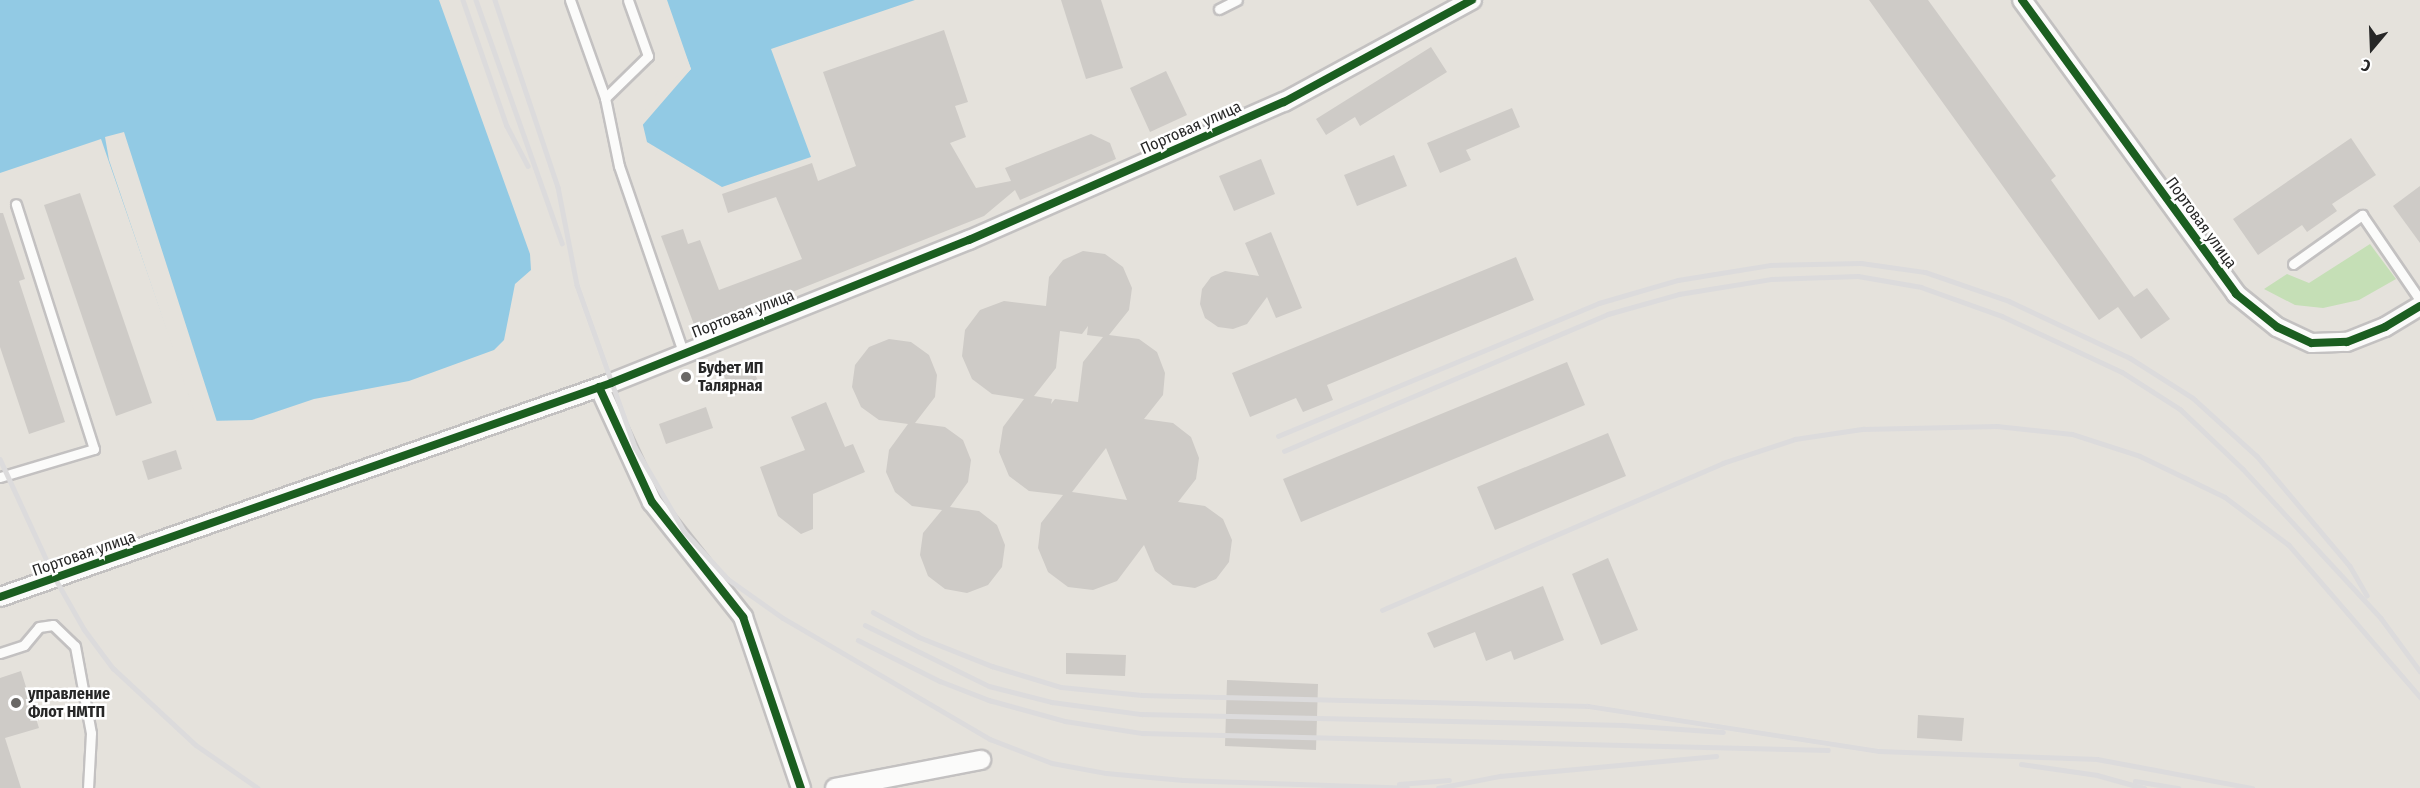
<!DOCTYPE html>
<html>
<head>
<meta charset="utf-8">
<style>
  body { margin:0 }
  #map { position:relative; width:2420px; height:788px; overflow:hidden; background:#e5e2dc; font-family:"Fira Sans Condensed",sans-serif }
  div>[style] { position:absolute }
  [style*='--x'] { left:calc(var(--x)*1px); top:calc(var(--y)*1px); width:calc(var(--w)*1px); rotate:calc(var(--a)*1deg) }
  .green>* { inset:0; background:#c5dfb6 }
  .water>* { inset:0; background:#92cae4 }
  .pier>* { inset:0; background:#e5e2dc }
  .building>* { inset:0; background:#cecbc7 }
  .roads { filter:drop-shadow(2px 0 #c3c1c1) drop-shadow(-2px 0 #c3c1c1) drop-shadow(0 2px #c3c1c1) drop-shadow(0 -2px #c3c1c1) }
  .service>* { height:9px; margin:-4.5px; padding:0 4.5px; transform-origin:4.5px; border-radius:4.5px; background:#fbfbfa }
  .minor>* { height:18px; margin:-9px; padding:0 9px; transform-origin:9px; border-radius:9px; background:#fbfbfa }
  .rail>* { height:4.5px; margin:-2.25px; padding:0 2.25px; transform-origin:2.25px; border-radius:2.25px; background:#dcdbdc }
  .cycleway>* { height:8px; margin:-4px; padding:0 4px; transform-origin:4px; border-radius:4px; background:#1b5e20 }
  .dots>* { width:16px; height:16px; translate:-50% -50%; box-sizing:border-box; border:3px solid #fff; border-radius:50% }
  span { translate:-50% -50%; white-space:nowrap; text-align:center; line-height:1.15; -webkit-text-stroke:5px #fff; paint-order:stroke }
  .street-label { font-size:16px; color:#272727 }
  .poi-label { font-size:16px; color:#272727; font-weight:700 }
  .left { translate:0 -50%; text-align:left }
  .north { position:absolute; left:2342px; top:18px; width:60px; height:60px; -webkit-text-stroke:4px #fff; paint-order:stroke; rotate:199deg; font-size:16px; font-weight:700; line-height:24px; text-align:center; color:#272727 }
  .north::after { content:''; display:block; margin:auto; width:21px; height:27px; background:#272727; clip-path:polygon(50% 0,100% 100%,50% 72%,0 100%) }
</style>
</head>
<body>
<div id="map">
  <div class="green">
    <i style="clip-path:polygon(2370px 244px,2396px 279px,2359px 300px,2323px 308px,2295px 305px,2264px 289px,2287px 274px,2309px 283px)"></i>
  </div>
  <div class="water">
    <i style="clip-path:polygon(0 0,439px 0,530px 254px,531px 270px,515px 284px,504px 340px,494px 350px,409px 381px,314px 399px,252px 420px,208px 421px,188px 390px,101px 139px,0 173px)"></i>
    <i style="clip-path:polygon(667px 0,915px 0,771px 49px,811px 157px,722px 187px,647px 142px,642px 121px,691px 69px)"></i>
  </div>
  <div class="pier">
    <i style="clip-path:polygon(664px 0,691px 69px,640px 128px,639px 119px,659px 90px,688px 68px)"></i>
    <i style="clip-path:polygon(124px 132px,217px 422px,218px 425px,199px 426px,109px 160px,105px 137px)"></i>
  </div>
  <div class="building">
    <i style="clip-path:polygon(1061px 0,1101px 0,1123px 68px,1086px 79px)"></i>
    <i style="clip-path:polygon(1869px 0,1928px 0,2056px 176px,2051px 180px,2134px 297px,2147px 288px,2170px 319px,2141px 339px,2118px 307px,2099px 320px)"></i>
    <i style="clip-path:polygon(944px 30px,968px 102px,955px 106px,966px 137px,950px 143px,976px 188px,1011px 181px,1005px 168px,1091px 134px,1110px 143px,1116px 159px,1020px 200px,1015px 190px,984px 216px,696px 330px,661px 236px,683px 229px,688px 244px,700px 240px,719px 290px,802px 259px,776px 197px,728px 213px,722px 194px,812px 163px,818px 181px,856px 166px,823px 72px)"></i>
    <i style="clip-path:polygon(1431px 47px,1447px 72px,1360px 126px,1355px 117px,1326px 135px,1316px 119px)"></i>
    <i style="clip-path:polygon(1166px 71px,1187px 115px,1150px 132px,1130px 88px)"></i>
    <i style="clip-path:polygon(1512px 108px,1520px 127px,1466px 150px,1471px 160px,1440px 173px,1427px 143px)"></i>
    <i style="clip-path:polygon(2351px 138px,2376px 175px,2332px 204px,2337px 211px,2307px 232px,2302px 225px,2258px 255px,2233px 219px)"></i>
    <i style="clip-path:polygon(1394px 155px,1407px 186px,1357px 206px,1344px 175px)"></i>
    <i style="clip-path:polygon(1261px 159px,1275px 194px,1234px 211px,1219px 176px)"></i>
    <i style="clip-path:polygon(2420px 186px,2420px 243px,2393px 206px)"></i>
    <i style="clip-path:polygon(80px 193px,152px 403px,116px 416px,44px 205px)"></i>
    <i style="clip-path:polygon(0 213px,3px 213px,25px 279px,19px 281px,65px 422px,29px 434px,0 347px)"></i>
    <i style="clip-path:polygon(1271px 232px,1302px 308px,1276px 318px,1267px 297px,1247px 324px,1233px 329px,1218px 327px,1205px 318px,1200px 304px,1202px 289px,1211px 277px,1225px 271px,1259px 276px,1245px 243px)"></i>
    <i style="clip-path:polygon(evenodd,1083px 251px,1105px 254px,1123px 267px,1132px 288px,1129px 310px,1109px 335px,1139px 339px,1157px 352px,1165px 373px,1163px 395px,1144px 419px,1173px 423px,1191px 437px,1199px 458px,1196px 479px,1178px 502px,1205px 506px,1223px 519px,1232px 540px,1229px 562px,1216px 579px,1195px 588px,1173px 585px,1155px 571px,1144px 545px,1117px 581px,1093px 590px,1068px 587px,1048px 572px,1038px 548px,1041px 523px,1063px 495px,1029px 491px,1009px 476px,999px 452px,1003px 427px,1024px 399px,992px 394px,972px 379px,962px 356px,965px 330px,980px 310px,1004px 301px,1046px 306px,1049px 277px,1063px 260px,1083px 251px,1088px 326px,1087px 335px,1103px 337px,1083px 362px,1078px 402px,1055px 399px,1051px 404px,1052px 399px,1034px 396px,1056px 368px,1060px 331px,1082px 334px,1088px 326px,1083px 251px,1106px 448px,1127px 500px,1072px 492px,1106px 448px)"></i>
    <i style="clip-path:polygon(1516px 257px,1534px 300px,1327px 385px,1333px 400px,1303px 412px,1296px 398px,1250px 417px,1232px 373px)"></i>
    <i style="clip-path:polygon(889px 339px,911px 342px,929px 355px,937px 375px,935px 397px,915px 423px,945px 427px,963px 440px,971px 460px,968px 482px,950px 507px,979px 511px,997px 525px,1005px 545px,1002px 567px,988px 585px,967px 593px,945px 589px,928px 576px,920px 555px,923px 533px,942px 510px,912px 506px,895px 492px,886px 472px,889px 450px,908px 424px,879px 420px,861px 407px,852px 387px,855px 365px,869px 347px)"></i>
    <i style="clip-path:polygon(749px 359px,760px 386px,732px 396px,722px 370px)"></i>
    <i style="clip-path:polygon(1567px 362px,1585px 405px,1301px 522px,1283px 479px)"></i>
    <i style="clip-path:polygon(826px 402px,845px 447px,853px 444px,865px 472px,813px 494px,813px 529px,801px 534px,778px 516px,760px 467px,805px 450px,791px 417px)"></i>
    <i style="clip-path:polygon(706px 407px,713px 428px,666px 444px,659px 424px)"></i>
    <i style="clip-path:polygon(1608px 433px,1626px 476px,1495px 530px,1477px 487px)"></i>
    <i style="clip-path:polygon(176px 450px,182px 469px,148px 480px,142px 461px)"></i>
    <i style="clip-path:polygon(1608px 558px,1638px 630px,1601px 645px,1572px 574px)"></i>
    <i style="clip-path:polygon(1543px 586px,1564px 640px,1514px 660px,1511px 651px,1486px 661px,1475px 632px,1434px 648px,1427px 633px)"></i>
    <i style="clip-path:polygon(1066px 653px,1126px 655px,1125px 676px,1066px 674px)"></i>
    <i style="clip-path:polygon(21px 671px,39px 728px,5px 738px,21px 788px,0 788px,0 678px)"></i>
    <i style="clip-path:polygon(1227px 680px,1318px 684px,1316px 750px,1225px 746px)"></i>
    <i style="clip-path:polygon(1918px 715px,1964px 718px,1962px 741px,1917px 738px)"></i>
  </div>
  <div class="roads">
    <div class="service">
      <i style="--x:570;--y:0;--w:104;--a:70.3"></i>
      <i style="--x:605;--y:98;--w:69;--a:78.4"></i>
      <i style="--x:619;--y:166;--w:197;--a:71"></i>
      <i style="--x:1219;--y:9;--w:20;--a:-27"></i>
      <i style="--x:605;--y:98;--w:60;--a:-44.3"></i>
      <i style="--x:648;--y:56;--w:59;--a:-109.7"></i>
      <i style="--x:2293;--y:264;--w:85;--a:-35.4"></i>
      <i style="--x:2362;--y:215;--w:103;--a:55.7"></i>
      <i style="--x:0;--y:477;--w:98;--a:-16.6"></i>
      <i style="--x:94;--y:449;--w:257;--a:-107.7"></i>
      <i style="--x:0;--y:653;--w:25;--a:-18"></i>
      <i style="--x:24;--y:645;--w:23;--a:-50"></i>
      <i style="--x:39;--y:627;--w:14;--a:-8"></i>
      <i style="--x:53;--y:625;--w:30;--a:44"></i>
      <i style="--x:75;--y:646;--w:88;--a:79.6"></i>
      <i style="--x:91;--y:733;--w:55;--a:93.1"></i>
    </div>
    <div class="minor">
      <i style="--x:2022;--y:0;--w:364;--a:53.9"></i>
      <i style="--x:2236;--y:294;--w:53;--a:38.8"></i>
      <i style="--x:2277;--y:327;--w:38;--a:25"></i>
      <i style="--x:2312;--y:343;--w:35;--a:-2"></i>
      <i style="--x:2347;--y:342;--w:41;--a:-21.5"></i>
      <i style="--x:2385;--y:327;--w:41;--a:-31"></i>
      <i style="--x:599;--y:387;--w:127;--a:65.3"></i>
      <i style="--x:652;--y:502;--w:147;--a:51.6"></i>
      <i style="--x:743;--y:617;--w:181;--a:71.3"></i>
      <i style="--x:0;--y:597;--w:647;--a:-19.3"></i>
      <i style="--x:611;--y:383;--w:386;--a:-21.8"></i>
      <i style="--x:969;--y:240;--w:344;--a:-23.7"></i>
      <i style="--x:1284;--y:102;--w:214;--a:-28.5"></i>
      <i style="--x:835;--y:788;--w:149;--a:-10.9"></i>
    </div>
  </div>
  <div class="rail">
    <i style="--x:463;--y:0;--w:133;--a:70.8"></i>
    <i style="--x:507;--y:126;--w:45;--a:62.3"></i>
    <i style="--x:476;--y:0;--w:258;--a:70.5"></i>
    <i style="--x:495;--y:0;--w:197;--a:71.4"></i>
    <i style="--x:558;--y:187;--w:100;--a:79"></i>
    <i style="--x:577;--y:285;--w:172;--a:70.3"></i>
    <i style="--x:635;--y:447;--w:97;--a:59.7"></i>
    <i style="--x:684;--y:531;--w:65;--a:47.5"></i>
    <i style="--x:728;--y:579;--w:67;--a:35.3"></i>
    <i style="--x:783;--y:618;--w:240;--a:30.3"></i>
    <i style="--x:990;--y:739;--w:66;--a:21.2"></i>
    <i style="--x:1052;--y:763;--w:55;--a:10.5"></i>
    <i style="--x:1106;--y:773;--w:77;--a:5.2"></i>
    <i style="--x:1183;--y:780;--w:224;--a:2"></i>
    <i style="--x:1278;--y:436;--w:347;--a:-22.5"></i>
    <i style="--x:1599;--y:303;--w:82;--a:-16.2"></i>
    <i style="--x:1678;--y:280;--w:94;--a:-9.2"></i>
    <i style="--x:1771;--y:265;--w:90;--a:-1.3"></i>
    <i style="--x:1861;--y:263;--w:65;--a:8"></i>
    <i style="--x:1925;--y:272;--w:89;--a:19"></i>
    <i style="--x:2009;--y:301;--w:134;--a:25.2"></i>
    <i style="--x:2130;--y:358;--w:75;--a:32.4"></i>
    <i style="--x:2193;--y:398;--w:86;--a:42.2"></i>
    <i style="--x:2257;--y:456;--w:144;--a:49.8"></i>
    <i style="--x:2350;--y:566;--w:34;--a:60"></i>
    <i style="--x:1284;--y:451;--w:352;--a:-22.9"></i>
    <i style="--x:1608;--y:314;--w:74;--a:-15.7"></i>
    <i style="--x:1679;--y:294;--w:94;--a:-9.2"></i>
    <i style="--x:1772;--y:279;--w:86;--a:-2"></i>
    <i style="--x:1858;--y:276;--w:64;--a:9.9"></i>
    <i style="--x:1921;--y:287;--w:86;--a:19.7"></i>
    <i style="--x:2002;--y:316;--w:132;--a:25"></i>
    <i style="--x:2122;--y:372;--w:69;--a:32.5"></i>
    <i style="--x:2180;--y:409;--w:87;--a:43.6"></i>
    <i style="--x:2243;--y:469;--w:203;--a:47.2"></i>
    <i style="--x:2381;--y:618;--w:66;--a:53.7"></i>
    <i style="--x:0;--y:459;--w:131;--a:65.2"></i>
    <i style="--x:55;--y:578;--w:59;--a:60.4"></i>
    <i style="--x:84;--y:629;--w:49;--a:53.4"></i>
    <i style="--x:113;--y:668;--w:113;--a:42.9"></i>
    <i style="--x:196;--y:745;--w:75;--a:34.7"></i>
    <i style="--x:1382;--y:610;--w:371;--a:-23.3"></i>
    <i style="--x:1723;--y:463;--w:76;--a:-18.4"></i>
    <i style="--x:1795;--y:439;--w:69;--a:-8.4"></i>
    <i style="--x:1863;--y:429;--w:134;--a:-1.3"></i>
    <i style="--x:1997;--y:426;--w:75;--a:6.1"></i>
    <i style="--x:2072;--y:434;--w:71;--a:17.9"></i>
    <i style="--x:2140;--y:456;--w:94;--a:25.8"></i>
    <i style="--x:2225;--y:497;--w:80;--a:36.9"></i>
    <i style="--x:2289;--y:545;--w:201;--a:49.2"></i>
    <i style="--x:873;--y:612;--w:52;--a:28.5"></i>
    <i style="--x:919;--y:637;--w:79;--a:21.7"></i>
    <i style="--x:992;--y:666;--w:72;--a:16.9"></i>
    <i style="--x:1061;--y:687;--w:81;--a:5.6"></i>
    <i style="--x:1142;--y:695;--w:446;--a:1.4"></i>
    <i style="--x:1588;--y:706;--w:294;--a:8.8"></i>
    <i style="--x:1879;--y:751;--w:218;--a:2.1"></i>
    <i style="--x:2097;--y:759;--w:158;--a:10.6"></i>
    <i style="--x:865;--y:625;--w:138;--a:26.2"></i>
    <i style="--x:989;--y:686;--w:65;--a:14.3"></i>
    <i style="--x:1052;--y:702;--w:90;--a:7.7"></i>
    <i style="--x:1141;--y:714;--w:482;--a:1.3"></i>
    <i style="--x:1623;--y:725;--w:100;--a:4"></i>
    <i style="--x:858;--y:640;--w:92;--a:26.6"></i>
    <i style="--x:940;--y:681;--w:53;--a:21.2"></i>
    <i style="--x:989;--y:700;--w:79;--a:15.4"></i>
    <i style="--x:1065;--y:721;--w:78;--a:8.9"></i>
    <i style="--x:1142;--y:733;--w:686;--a:1.42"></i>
    <i style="--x:2021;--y:764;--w:77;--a:8.2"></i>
    <i style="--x:2097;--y:775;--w:49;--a:15.5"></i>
    <i style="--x:2135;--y:781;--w:44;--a:9.2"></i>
    <i style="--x:1399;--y:784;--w:50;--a:-4.6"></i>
    <i style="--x:1438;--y:788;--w:63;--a:-11"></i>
    <i style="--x:1500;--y:776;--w:217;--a:-5.3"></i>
  </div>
  <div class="cycleway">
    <i style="--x:2022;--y:0;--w:364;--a:53.9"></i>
    <i style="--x:2236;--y:294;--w:53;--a:38.8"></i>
    <i style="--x:2277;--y:327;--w:38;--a:25"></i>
    <i style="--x:2312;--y:343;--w:35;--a:-2"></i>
    <i style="--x:2347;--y:342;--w:41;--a:-21.5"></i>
    <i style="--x:2385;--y:327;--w:41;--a:-31"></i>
    <i style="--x:599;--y:387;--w:127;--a:65.3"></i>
    <i style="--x:652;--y:502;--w:147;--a:51.6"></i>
    <i style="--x:743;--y:617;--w:181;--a:71.3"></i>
    <i style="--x:0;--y:597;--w:647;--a:-19.3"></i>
    <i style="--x:611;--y:383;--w:386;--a:-21.8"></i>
    <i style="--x:969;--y:240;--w:344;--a:-23.7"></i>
    <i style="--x:1284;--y:102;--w:214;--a:-28.5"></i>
  </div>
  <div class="dots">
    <i style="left:686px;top:377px;background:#6a6866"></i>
    <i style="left:16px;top:703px;background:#6a6866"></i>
  </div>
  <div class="street-label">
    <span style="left:1191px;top:128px;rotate:-24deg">Портовая улица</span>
    <span style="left:2201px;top:223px;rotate:54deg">Портовая улица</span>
    <span style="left:743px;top:314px;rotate:-21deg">Портовая улица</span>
    <span style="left:84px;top:554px;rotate:-19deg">Портовая улица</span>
  </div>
  <div class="poi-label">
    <span class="left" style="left:698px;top:377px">Буфет ИП<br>Талярная</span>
    <span class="left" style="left:28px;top:703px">управление<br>Флот НМТП</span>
  </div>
  <div class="north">С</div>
</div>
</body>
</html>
